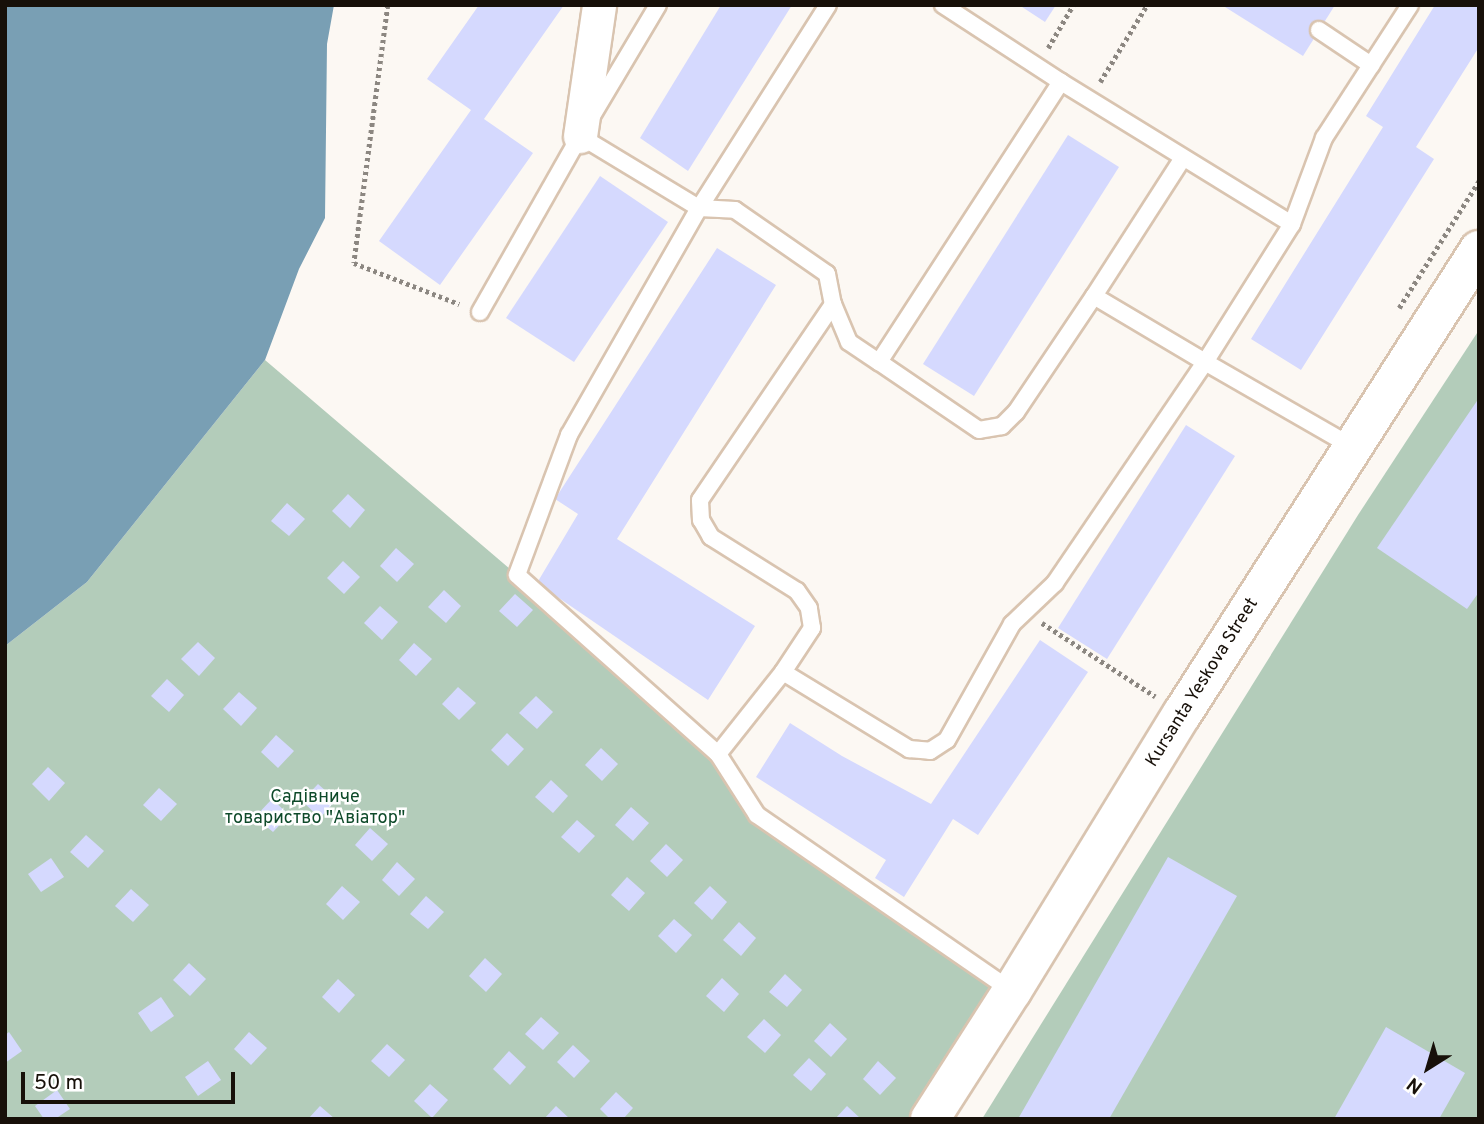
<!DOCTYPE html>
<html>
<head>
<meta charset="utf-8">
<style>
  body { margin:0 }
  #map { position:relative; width:1484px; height:1124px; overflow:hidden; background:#fcf8f3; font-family:Overpass,sans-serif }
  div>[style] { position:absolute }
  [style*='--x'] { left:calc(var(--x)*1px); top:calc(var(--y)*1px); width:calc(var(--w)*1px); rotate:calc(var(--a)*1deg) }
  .green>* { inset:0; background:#b3ccba }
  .water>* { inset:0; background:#799fb4 }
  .building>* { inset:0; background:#d5d9fe }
  .path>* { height:4.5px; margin-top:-2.25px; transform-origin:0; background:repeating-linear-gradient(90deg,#8c8781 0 3.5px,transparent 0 7px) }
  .roads { filter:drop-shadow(2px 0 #d9c4b0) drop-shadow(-2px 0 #d9c4b0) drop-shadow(0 2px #d9c4b0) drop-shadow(0 -2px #d9c4b0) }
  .service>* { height:16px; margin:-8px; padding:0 8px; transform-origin:8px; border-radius:8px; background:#fff }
  .minor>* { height:33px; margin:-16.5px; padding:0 16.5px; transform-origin:16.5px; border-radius:16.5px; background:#fff }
  .tertiary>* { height:38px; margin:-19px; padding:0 19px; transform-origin:19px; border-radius:19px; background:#fff }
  span { translate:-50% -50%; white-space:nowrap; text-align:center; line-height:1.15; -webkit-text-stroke:5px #fff; paint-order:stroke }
  .street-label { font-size:18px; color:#171009 }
  .park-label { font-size:18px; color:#0e4a2a }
  .frame { position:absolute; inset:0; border:7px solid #171009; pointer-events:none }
  .north { position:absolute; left:1393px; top:1033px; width:70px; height:70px; -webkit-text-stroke:5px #fff; paint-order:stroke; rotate:217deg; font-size:19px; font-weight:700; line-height:28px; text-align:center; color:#171009 }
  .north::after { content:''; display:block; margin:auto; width:24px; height:32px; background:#171009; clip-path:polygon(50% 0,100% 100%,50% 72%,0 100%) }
  .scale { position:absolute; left:21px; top:1072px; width:214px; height:32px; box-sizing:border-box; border:4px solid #171009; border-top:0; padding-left:9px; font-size:21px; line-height:24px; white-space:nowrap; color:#171009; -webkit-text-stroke:5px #fff; paint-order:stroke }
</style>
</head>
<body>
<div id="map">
  <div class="green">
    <i style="clip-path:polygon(1479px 330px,1479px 1119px,982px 1119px,1358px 515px)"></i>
    <i style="clip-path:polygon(265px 360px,517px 575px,718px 754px,757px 815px,1012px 991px,930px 1119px,5px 1119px,5px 646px,87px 582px)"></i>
  </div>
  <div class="water">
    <i style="clip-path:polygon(5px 5px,334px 5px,327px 44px,325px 218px,299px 269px,265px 360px,87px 582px,5px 646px)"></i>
  </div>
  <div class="building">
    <i style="clip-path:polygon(479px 5px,564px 5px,484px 119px,533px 153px,440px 285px,379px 241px,471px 110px,427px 79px)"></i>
    <i style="clip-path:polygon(721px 5px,792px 5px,688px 171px,640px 138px)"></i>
    <i style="clip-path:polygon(1019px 5px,1056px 5px,1045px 22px)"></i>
    <i style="clip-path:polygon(1227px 5px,1335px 5px,1303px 56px,1225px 7px)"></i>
    <i style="clip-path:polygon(1435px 5px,1479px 5px,1479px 47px,1416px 147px,1434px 159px,1301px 370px,1251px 339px,1383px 127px,1366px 116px)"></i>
    <i style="clip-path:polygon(1068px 135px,1119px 167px,974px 396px,923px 364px)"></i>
    <i style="clip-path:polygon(600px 176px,668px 222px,574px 362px,506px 318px)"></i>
    <i style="clip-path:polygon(717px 248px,776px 285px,617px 539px,755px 626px,708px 700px,537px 583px,578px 514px,555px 499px)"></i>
    <i style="clip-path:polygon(1479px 398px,1479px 592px,1467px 609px,1377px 548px)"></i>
    <i style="clip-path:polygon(1186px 425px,1235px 456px,1107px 659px,1058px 628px)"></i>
    <i style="clip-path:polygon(348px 494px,365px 510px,350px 528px,332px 511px)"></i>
    <i style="clip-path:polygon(287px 503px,305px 519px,289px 536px,271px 521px)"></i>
    <i style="clip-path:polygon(396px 548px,414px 564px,397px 582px,380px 566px)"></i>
    <i style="clip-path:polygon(343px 561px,360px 577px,344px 594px,327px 578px)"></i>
    <i style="clip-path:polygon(444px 590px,461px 606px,446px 623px,428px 607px)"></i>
    <i style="clip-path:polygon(515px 594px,533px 610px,517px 627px,499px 611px)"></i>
    <i style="clip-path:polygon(380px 606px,398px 622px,382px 640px,364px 623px)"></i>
    <i style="clip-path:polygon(1040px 640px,1088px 672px,978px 835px,953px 819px,904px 897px,875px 878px,886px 860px,756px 777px,790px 723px,842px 756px,931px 804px)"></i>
    <i style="clip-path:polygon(198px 642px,215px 658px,199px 676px,181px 659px)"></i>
    <i style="clip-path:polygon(414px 643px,432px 659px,416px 676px,399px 660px)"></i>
    <i style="clip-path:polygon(167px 679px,184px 695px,169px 712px,151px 696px)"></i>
    <i style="clip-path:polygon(458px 687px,476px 703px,459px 720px,442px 704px)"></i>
    <i style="clip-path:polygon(239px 692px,257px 708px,241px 726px,223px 709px)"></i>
    <i style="clip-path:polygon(536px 696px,553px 712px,537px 729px,519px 713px)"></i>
    <i style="clip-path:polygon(507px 733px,524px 749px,508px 766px,491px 750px)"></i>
    <i style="clip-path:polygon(276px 735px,294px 751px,278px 768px,261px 752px)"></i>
    <i style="clip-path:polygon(601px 748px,618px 764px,602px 781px,585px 765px)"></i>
    <i style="clip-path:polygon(48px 767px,65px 783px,49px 801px,32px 784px)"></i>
    <i style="clip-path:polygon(551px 780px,568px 796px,553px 813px,535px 797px)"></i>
    <i style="clip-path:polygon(318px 784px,336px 800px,320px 818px,302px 801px)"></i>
    <i style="clip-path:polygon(159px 788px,177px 804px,161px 821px,143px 805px)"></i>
    <i style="clip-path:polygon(272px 799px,289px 815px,273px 832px,255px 817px)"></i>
    <i style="clip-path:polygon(631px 807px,649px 823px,633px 841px,615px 825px)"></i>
    <i style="clip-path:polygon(577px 820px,595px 836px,579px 853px,561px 837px)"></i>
    <i style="clip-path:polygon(370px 828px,388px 844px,372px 861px,355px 845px)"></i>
    <i style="clip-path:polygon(86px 835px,104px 851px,88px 868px,70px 852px)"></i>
    <i style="clip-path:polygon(666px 844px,683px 860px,667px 877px,650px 861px)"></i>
    <i style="clip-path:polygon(1168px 857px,1237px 896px,1109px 1119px,1018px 1119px)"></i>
    <i style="clip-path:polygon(51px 858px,64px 877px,41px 892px,28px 874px)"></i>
    <i style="clip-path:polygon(397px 862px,415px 879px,399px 896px,382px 880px)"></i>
    <i style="clip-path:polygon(627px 877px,645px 893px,629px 911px,611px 895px)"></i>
    <i style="clip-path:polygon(342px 886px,360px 902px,343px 920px,326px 904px)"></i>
    <i style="clip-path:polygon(710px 886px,727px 902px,712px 920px,694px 903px)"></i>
    <i style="clip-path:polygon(131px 889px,149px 905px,133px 922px,115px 906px)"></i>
    <i style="clip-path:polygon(426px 896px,444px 912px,428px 929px,410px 914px)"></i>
    <i style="clip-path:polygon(674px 919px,692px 935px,676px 953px,658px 936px)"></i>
    <i style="clip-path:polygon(739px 922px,756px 938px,741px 956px,723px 940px)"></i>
    <i style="clip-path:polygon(485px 958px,502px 974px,486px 992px,469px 976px)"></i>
    <i style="clip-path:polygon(189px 963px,206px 979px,190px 996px,173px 980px)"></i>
    <i style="clip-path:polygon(785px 974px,802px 990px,787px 1007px,769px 992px)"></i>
    <i style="clip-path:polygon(722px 978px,739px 994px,724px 1012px,706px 996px)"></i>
    <i style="clip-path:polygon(338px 979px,355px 995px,339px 1013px,322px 997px)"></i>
    <i style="clip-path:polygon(161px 997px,174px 1016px,151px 1032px,138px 1013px)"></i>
    <i style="clip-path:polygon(541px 1017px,559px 1033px,543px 1050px,525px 1034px)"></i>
    <i style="clip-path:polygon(764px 1019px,781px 1035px,765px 1053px,747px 1037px)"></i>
    <i style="clip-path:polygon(830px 1023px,847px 1039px,831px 1057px,814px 1041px)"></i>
    <i style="clip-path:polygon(1386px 1027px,1465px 1073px,1439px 1119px,1334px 1119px)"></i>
    <i style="clip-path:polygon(9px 1032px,22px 1051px,5px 1063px,5px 1035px)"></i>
    <i style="clip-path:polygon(249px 1032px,267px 1048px,251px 1065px,234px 1049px)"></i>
    <i style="clip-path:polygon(387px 1044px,405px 1060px,389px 1077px,371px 1061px)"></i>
    <i style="clip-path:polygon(573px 1045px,590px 1061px,574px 1078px,557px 1062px)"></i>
    <i style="clip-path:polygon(509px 1051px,526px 1067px,510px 1085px,493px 1069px)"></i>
    <i style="clip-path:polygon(809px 1058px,826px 1074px,811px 1091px,793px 1075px)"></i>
    <i style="clip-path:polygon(208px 1061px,221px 1080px,198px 1096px,185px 1077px)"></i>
    <i style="clip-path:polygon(878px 1061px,896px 1078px,880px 1095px,863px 1079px)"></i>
    <i style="clip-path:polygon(430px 1084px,448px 1100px,432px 1118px,414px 1101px)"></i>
    <i style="clip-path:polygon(57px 1090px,70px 1109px,55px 1119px,44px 1119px,35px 1106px)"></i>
    <i style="clip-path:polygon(616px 1092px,633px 1108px,623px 1119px,610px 1119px,600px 1109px)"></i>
    <i style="clip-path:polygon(320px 1106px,335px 1119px,308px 1119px)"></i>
    <i style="clip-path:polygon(556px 1106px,570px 1119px,544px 1119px)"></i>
    <i style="clip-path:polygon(847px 1106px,861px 1119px,835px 1119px)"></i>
  </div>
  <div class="path">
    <i style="--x:388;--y:5;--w:260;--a:97.5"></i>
    <i style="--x:354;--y:263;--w:113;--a:21.3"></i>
    <i style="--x:1048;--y:48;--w:50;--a:-59.8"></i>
    <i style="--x:1100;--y:82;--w:90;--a:-58.6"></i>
    <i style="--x:1399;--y:308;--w:150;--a:-57.8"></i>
    <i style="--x:1042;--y:623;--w:135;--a:32.9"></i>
  </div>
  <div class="roads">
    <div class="service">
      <i style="--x:658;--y:5;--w:152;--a:120.8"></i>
      <i style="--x:580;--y:136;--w:139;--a:31.2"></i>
      <i style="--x:699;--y:208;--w:262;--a:119.8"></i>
      <i style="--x:569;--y:435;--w:149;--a:110.4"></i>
      <i style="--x:517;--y:575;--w:269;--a:41.7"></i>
      <i style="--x:718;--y:754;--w:72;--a:57.4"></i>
      <i style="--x:757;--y:815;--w:310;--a:34.6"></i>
      <i style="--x:828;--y:5;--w:241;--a:122.4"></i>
      <i style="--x:699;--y:208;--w:36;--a:3"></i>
      <i style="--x:735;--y:210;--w:112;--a:34.8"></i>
      <i style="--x:827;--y:274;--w:31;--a:79"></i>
      <i style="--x:833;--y:304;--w:41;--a:67.2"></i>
      <i style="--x:849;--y:342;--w:36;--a:34"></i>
      <i style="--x:943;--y:5;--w:141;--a:33.1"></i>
      <i style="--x:1319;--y:30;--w:63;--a:33.9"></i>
      <i style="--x:1061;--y:82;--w:271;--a:31.6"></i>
      <i style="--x:1292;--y:224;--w:163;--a:122.2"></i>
      <i style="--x:1205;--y:362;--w:129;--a:-149.3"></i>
      <i style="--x:1094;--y:296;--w:140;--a:123.9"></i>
      <i style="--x:1016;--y:412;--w:20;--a:135"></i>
      <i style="--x:1002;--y:426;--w:23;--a:170"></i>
      <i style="--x:979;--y:430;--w:121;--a:-145.8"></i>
      <i style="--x:879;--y:362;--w:334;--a:-57"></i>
      <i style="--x:1292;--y:224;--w:92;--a:-69.6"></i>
      <i style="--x:1324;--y:138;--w:158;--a:-57.1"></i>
      <i style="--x:1094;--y:296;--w:164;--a:-57.2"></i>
      <i style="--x:480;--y:312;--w:202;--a:-60.4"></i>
      <i style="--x:783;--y:672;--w:53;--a:-56.6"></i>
      <i style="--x:812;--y:628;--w:20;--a:-99"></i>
      <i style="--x:809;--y:608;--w:21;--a:-125"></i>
      <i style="--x:797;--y:591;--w:102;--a:-147.9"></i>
      <i style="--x:711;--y:537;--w:20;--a:-120"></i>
      <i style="--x:701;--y:520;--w:20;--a:-93"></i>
      <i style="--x:700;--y:500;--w:237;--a:-55.8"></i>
      <i style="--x:718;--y:754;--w:105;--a:-51.6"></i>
      <i style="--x:783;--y:672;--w:148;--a:31.4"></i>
      <i style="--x:909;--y:749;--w:21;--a:5"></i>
      <i style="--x:930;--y:751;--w:20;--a:-33"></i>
      <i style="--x:947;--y:740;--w:133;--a:-60.7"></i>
      <i style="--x:1012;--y:624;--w:59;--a:-43.6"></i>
      <i style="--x:1055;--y:583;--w:267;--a:-55.8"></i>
      <i style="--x:1205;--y:362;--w:171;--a:29.9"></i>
    </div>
    <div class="minor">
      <i style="--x:580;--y:136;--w:132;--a:-81.7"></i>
    </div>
    <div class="tertiary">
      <i style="--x:930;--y:1119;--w:152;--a:-57.4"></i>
      <i style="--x:1012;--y:991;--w:325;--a:-58.5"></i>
      <i style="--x:1182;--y:714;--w:551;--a:-57.38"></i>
    </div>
  </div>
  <div class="street-label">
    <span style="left:1203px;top:683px;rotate:-58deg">Kursanta Yeskova Street</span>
  </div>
  <div class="park-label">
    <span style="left:315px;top:809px">Садівниче<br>товариство "Авіатор"</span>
  </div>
  <div class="frame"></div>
  <div class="north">N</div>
  <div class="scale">50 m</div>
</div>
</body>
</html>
